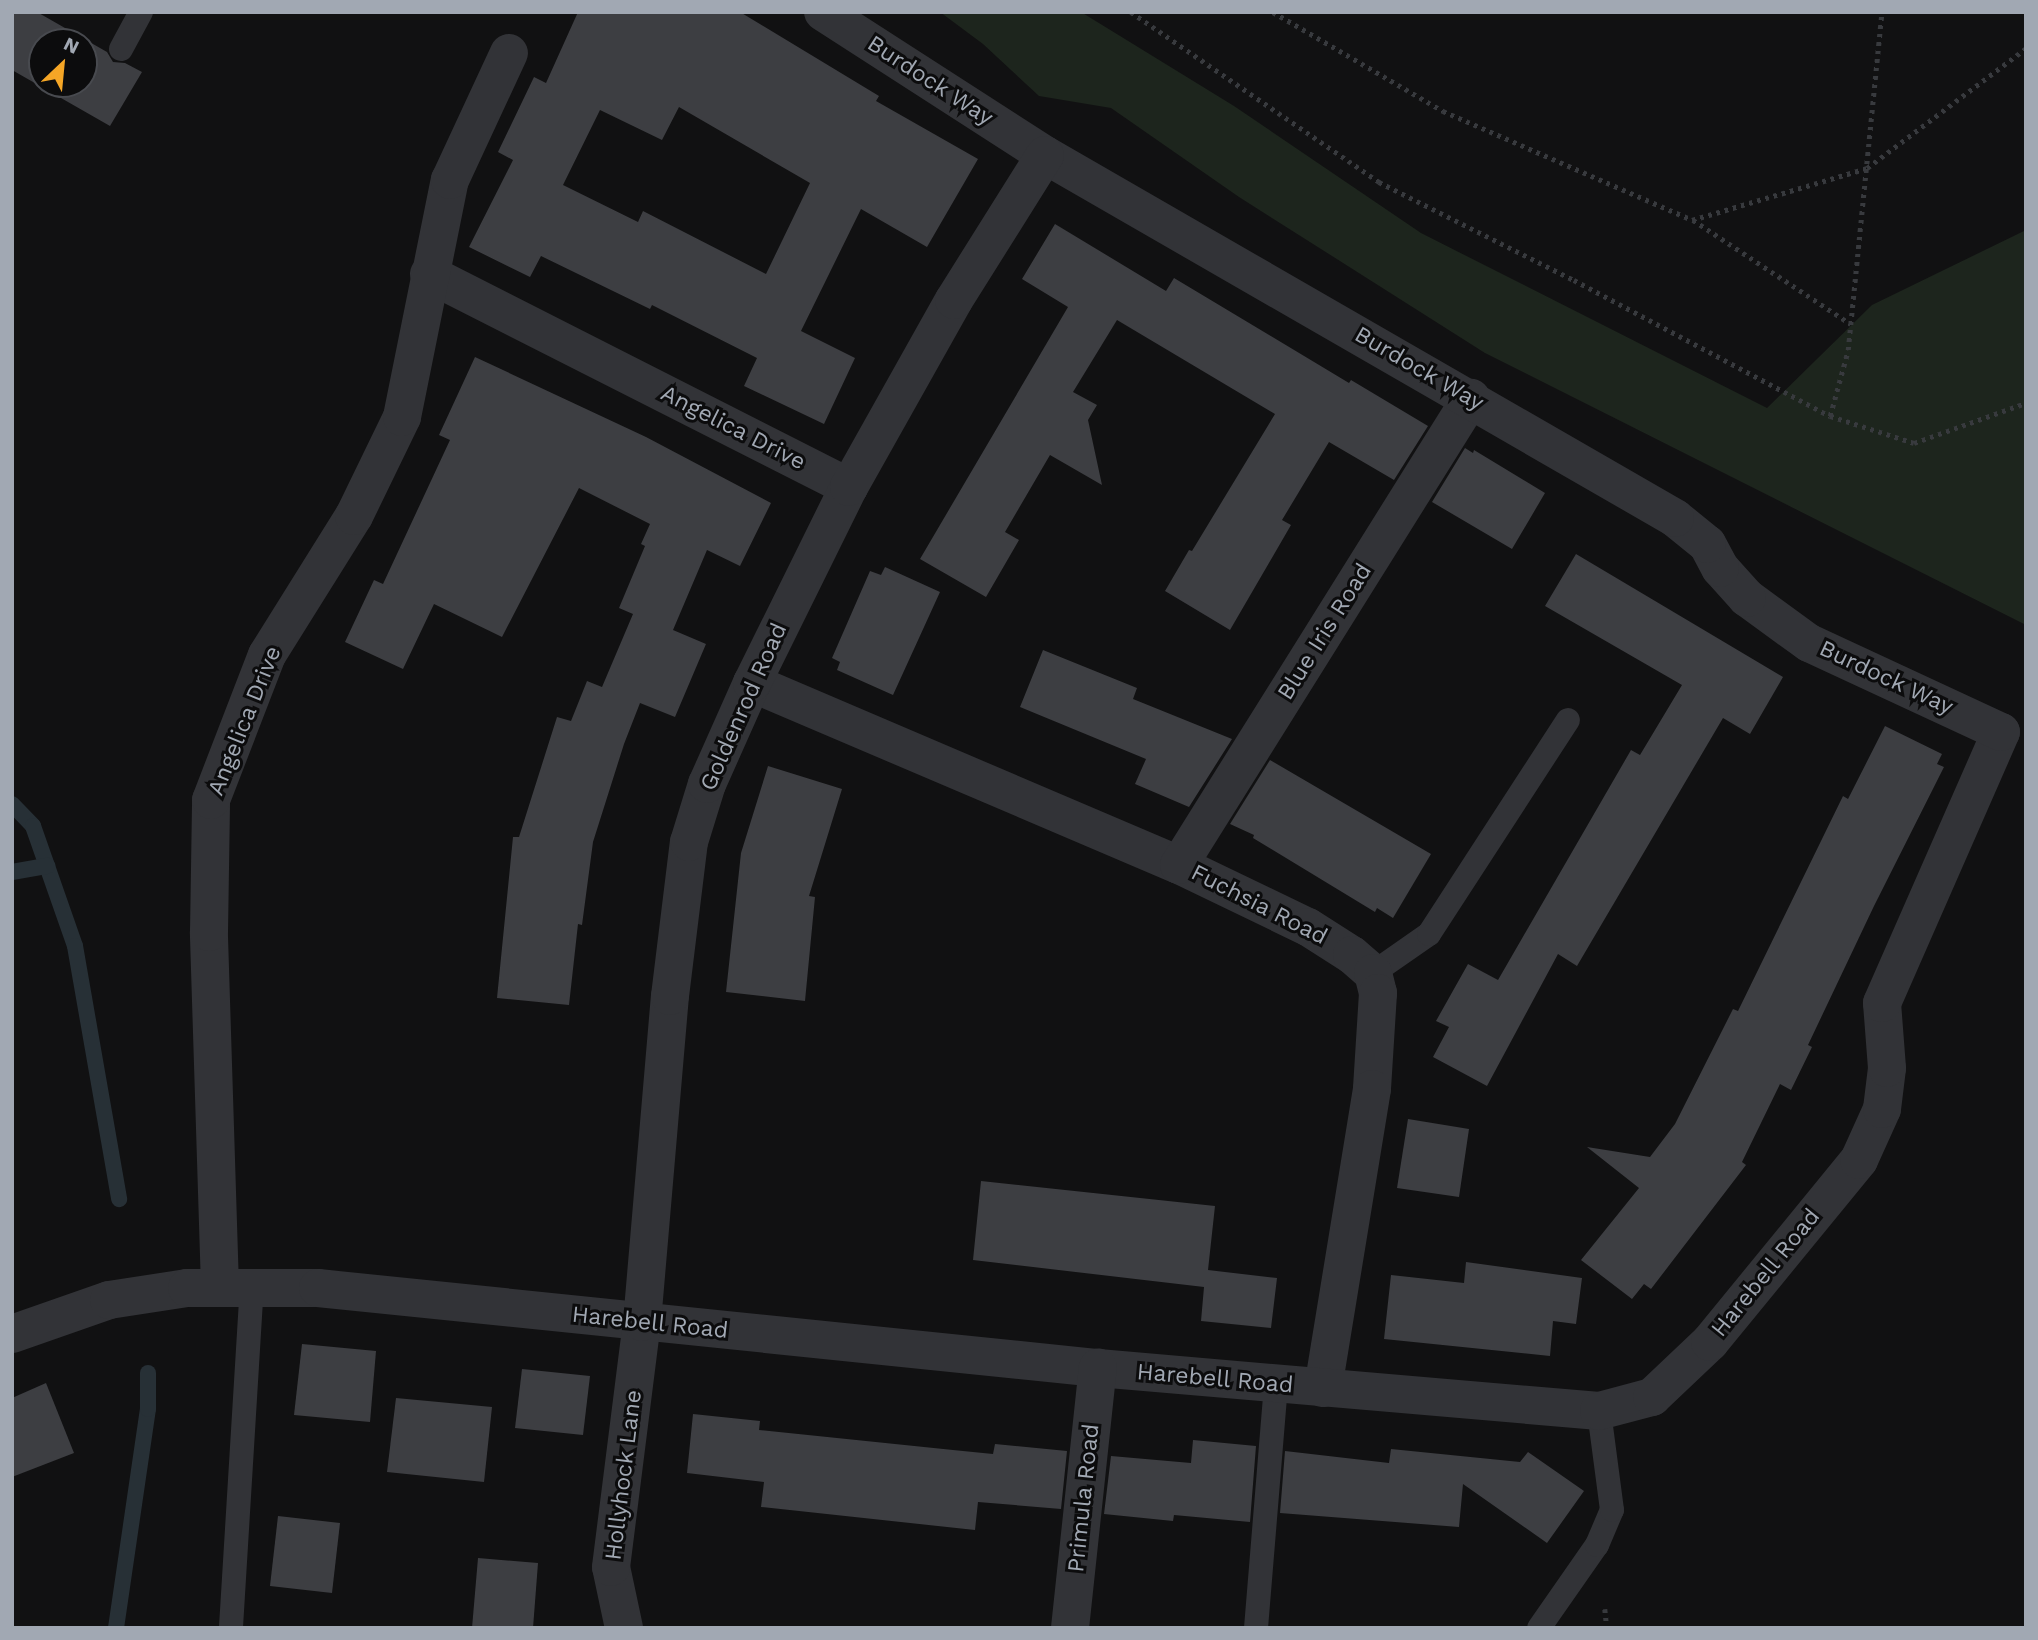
<!DOCTYPE html>
<html>
<head>
<meta charset="utf-8">
<style>
  body { margin:0 }
  #map { position:relative; width:2038px; height:1640px; overflow:hidden; background:#111112; font-family:"Work Sans",sans-serif }
  div>[style] { position:absolute }
  [style*='--x'] { left:calc(var(--x)*1px); top:calc(var(--y)*1px); width:calc(var(--w)*1px); rotate:calc(var(--a)*1deg) }
  .green>* { inset:0; background:#1d251d }
  .stream>* { height:16px; margin:-8px; padding:0 8px; transform-origin:8px; border-radius:8px; background:#273036 }
  .building>* { inset:0; background:#3d3e42 }
  .path>* { height:4.5px; margin-top:-2.25px; transform-origin:0; background:repeating-linear-gradient(90deg,#383a3e 0 3.5px,transparent 0 8.5px) }
  .lane>* { height:24px; margin:-12px; padding:0 12px; transform-origin:12px; border-radius:12px; background:#323337 }
  .street>* { height:38px; margin:-19px; padding:0 19px; transform-origin:19px; border-radius:19px; background:#323337 }
  span { translate:-50% -50%; white-space:nowrap; text-align:center; line-height:1.15; -webkit-text-stroke:6px #0c0c0d; paint-order:stroke }
  .street-label { font-size:23px; color:#a1a8b3 }
  .frame { position:absolute; inset:0; border:14px solid #a1a8b3; pointer-events:none }
  .north { position:absolute; left:28px; top:28px; width:70px; height:70px; box-sizing:border-box; background:#0c0c0d; border:2px solid #484a4f; border-radius:50%; rotate:26deg; font-size:19px; font-weight:700; line-height:28px; text-align:center; color:#a1a8b3 }
  .north::after { content:''; display:block; margin:auto; width:24px; height:32px; background:#f5a626; clip-path:polygon(50% 0,100% 100%,50% 72%,0 100%) }
</style>
</head>
<body>
<div id="map">
  <div class="green">
    <i style="clip-path:polygon(940px 12px,1081px 12px,1234px 106px,1421px 233px,1767px 408px,1872px 305px,2026px 230px,2026px 625px,1485px 353px,1239px 197px,1111px 108px,1039px 96px,983px 44px)"></i>
  </div>
  <div class="stream">
    <i style="--x:12;--y:804;--w:30;--a:46"></i>
    <i style="--x:33;--y:826;--w:127;--a:70.7"></i>
    <i style="--x:75;--y:946;--w:257;--a:80.1"></i>
    <i style="--x:12;--y:872;--w:36;--a:-10"></i>
    <i style="--x:116;--y:1628;--w:221;--a:-81.7"></i>
    <i style="--x:148;--y:1409;--w:36;--a:-90"></i>
  </div>
  <div class="building">
    <i style="clip-path:polygon(evenodd,12px 12px,37px 12px,107px 52px,113px 62px,125px 63px,142px 72px,110px 126px,12px 70px,12px 12px,42px 42px,84px 42px,84px 84px,42px 84px,42px 42px)"></i>
    <i style="clip-path:polygon(evenodd,578px 12px,740px 12px,879px 96px,876px 101px,978px 159px,927px 247px,861px 209px,801px 331px,855px 358px,824px 424px,744px 386px,757px 358px,652px 305px,650px 309px,541px 256px,530px 277px,469px 247px,513px 160px,498px 152px,534px 77px,546px 83px,578px 12px,679px 107px,810px 183px,766px 274px,643px 211px,638px 222px,563px 185px,600px 110px,662px 140px,679px 107px)"></i>
    <i style="clip-path:polygon(1055px 224px,1166px 291px,1174px 278px,1349px 383px,1351px 380px,1428px 426px,1394px 480px,1329px 442px,1282px 520px,1291px 525px,1230px 630px,1165px 591px,1189px 550px,1192px 551px,1275px 414px,1117px 320px,1073px 392px,1097px 405px,1088px 420px,1102px 485px,1050px 455px,1005px 532px,1019px 540px,986px 597px,920px 559px,1068px 307px,1022px 279px)"></i>
    <i style="clip-path:polygon(475px 357px,646px 437px,771px 503px,740px 566px,707px 550px,673px 630px,706px 644px,675px 717px,640px 703px,624px 744px,593px 842px,582px 925px,578px 924px,569px 1005px,497px 998px,513px 837px,519px 837px,557px 717px,571px 721px,587px 681px,602px 687px,633px 614px,619px 608px,645px 546px,641px 544px,650px 524px,579px 488px,502px 637px,434px 604px,403px 669px,345px 642px,374px 580px,383px 584px,450px 440px,439px 435px)"></i>
    <i style="clip-path:polygon(1465px 448px,1473px 453px,1474px 450px,1545px 493px,1512px 549px,1432px 502px)"></i>
    <i style="clip-path:polygon(1576px 554px,1783px 677px,1750px 734px,1723px 718px,1577px 966px,1558px 954px,1487px 1086px,1433px 1057px,1449px 1027px,1436px 1021px,1468px 964px,1498px 980px,1631px 750px,1640px 755px,1682px 685px,1545px 606px)"></i>
    <i style="clip-path:polygon(885px 567px,940px 592px,893px 695px,837px 670px,840px 662px,832px 658px,870px 571px,881px 575px)"></i>
    <i style="clip-path:polygon(1043px 650px,1137px 688px,1133px 699px,1232px 739px,1189px 807px,1135px 784px,1146px 759px,1020px 707px)"></i>
    <i style="clip-path:polygon(1885px 726px,1942px 754px,1937px 764px,1944px 767px,1874px 906px,1808px 1045px,1812px 1047px,1791px 1090px,1780px 1084px,1742px 1162px,1746px 1165px,1651px 1289px,1644px 1284px,1632px 1299px,1581px 1260px,1639px 1188px,1587px 1147px,1650px 1157px,1675px 1124px,1733px 1009px,1738px 1011px,1843px 796px,1848px 799px)"></i>
    <i style="clip-path:polygon(1270px 760px,1431px 854px,1393px 918px,1377px 908px,1375px 912px,1253px 838px,1254px 835px,1230px 824px)"></i>
    <i style="clip-path:polygon(768px 766px,842px 789px,809px 896px,815px 897px,805px 1001px,726px 992px,741px 853px)"></i>
    <i style="clip-path:polygon(1408px 1119px,1469px 1129px,1459px 1197px,1397px 1188px)"></i>
    <i style="clip-path:polygon(981px 1181px,1215px 1206px,1208px 1270px,1277px 1278px,1271px 1328px,1201px 1321px,1204px 1287px,973px 1260px)"></i>
    <i style="clip-path:polygon(1466px 1262px,1582px 1278px,1576px 1324px,1553px 1321px,1550px 1356px,1384px 1339px,1391px 1275px,1464px 1283px)"></i>
    <i style="clip-path:polygon(302px 1344px,376px 1351px,370px 1422px,294px 1415px)"></i>
    <i style="clip-path:polygon(522px 1369px,590px 1376px,583px 1435px,515px 1428px)"></i>
    <i style="clip-path:polygon(46px 1383px,74px 1453px,12px 1477px,12px 1398px)"></i>
    <i style="clip-path:polygon(396px 1398px,492px 1407px,484px 1482px,387px 1472px)"></i>
    <i style="clip-path:polygon(693px 1414px,760px 1421px,759px 1430px,953px 1450px,993px 1454px,995px 1444px,1067px 1451px,1061px 1509px,978px 1502px,975px 1530px,761px 1507px,764px 1482px,687px 1473px)"></i>
    <i style="clip-path:polygon(1193px 1440px,1256px 1446px,1250px 1522px,1174px 1515px,1173px 1521px,1104px 1514px,1111px 1456px,1191px 1463px)"></i>
    <i style="clip-path:polygon(1391px 1449px,1520px 1462px,1528px 1452px,1584px 1491px,1547px 1543px,1463px 1484px,1459px 1527px,1280px 1513px,1285px 1451px,1389px 1463px)"></i>
    <i style="clip-path:polygon(278px 1516px,340px 1523px,332px 1593px,270px 1586px)"></i>
    <i style="clip-path:polygon(478px 1558px,538px 1563px,533px 1628px,472px 1628px)"></i>
  </div>
  <div class="path">
    <i style="--x:1131;--y:12;--w:301;--a:34.4"></i>
    <i style="--x:1379;--y:182;--w:218;--a:26.7"></i>
    <i style="--x:1574;--y:280;--w:290;--a:28"></i>
    <i style="--x:1830;--y:416;--w:88;--a:17.8"></i>
    <i style="--x:1914;--y:443;--w:119;--a:-19.7"></i>
    <i style="--x:1273;--y:12;--w:197;--a:30.2"></i>
    <i style="--x:1443;--y:111;--w:272;--a:23.6"></i>
    <i style="--x:1692;--y:220;--w:183;--a:-16.5"></i>
    <i style="--x:1867;--y:168;--w:199;--a:-37"></i>
    <i style="--x:1693;--y:220;--w:189;--a:33.4"></i>
    <i style="--x:1830;--y:416;--w:68;--a:-74.7"></i>
    <i style="--x:1848;--y:350;--w:340;--a:-84.3"></i>
    <i style="--x:1605;--y:1609;--w:19;--a:84"></i>
  </div>
  <div class="lane">
    <i style="--x:121;--y:49;--w:42;--a:-61.6"></i>
    <i style="--x:1373;--y:973;--w:68;--a:-34.9"></i>
    <i style="--x:1429;--y:934;--w:255;--a:-57"></i>
    <i style="--x:231;--y:1627;--w:343;--a:-86.5"></i>
    <i style="--x:1256;--y:1628;--w:245;--a:-85.3"></i>
    <i style="--x:1539;--y:1628;--w:101;--a:-55.1"></i>
    <i style="--x:1597;--y:1545;--w:38;--a:-67"></i>
    <i style="--x:1612;--y:1510;--w:100;--a:-97.5"></i>
  </div>
  <div class="street">
    <i style="--x:429;--y:274;--w:471;--a:26.9"></i>
    <i style="--x:752;--y:683;--w:464;--a:23.1"></i>
    <i style="--x:1179;--y:865;--w:143;--a:25.7"></i>
    <i style="--x:1308;--y:927;--w:52;--a:32.5"></i>
    <i style="--x:1352;--y:955;--w:28;--a:41"></i>
    <i style="--x:1373;--y:973;--w:21;--a:76"></i>
    <i style="--x:1378;--y:993;--w:96;--a:93.6"></i>
    <i style="--x:1372;--y:1089;--w:303;--a:99.3"></i>
    <i style="--x:1179;--y:865;--w:551;--a:-57.98"></i>
    <i style="--x:220;--y:1287;--w:355;--a:-91.8"></i>
    <i style="--x:209;--y:932;--w:132;--a:-89.1"></i>
    <i style="--x:211;--y:800;--w:155;--a:-68.9"></i>
    <i style="--x:267;--y:655;--w:164;--a:-58"></i>
    <i style="--x:354;--y:516;--w:110;--a:-64.1"></i>
    <i style="--x:402;--y:417;--w:242;--a:-78.6"></i>
    <i style="--x:450;--y:180;--w:140;--a:-65.1"></i>
    <i style="--x:12;--y:1334;--w:103;--a:-19.3"></i>
    <i style="--x:109;--y:1300;--w:79;--a:-8.7"></i>
    <i style="--x:187;--y:1288;--w:131;--a:0"></i>
    <i style="--x:318;--y:1288;--w:784;--a:5.86"></i>
    <i style="--x:1098;--y:1368;--w:503;--a:4.91"></i>
    <i style="--x:1599;--y:1411;--w:55;--a:-14.8"></i>
    <i style="--x:1652;--y:1397;--w:80;--a:-43.5"></i>
    <i style="--x:1710;--y:1342;--w:235;--a:-50.7"></i>
    <i style="--x:1859;--y:1160;--w:56;--a:-65.7"></i>
    <i style="--x:1882;--y:1109;--w:41;--a:-83"></i>
    <i style="--x:1887;--y:1068;--w:65;--a:-94.4"></i>
    <i style="--x:1882;--y:1003;--w:296;--a:-66.3"></i>
    <i style="--x:2001;--y:732;--w:212;--a:-155.1"></i>
    <i style="--x:1809;--y:643;--w:77;--a:-144"></i>
    <i style="--x:1747;--y:598;--w:40;--a:-132"></i>
    <i style="--x:1720;--y:568;--w:27;--a:-118"></i>
    <i style="--x:1707;--y:544;--w:41;--a:-140.9"></i>
    <i style="--x:1675;--y:518;--w:727;--a:-150.05"></i>
    <i style="--x:1045;--y:155;--w:264;--a:-147.2"></i>
    <i style="--x:624;--y:1628;--w:62;--a:-102"></i>
    <i style="--x:611;--y:1567;--w:247;--a:-82.8"></i>
    <i style="--x:642;--y:1322;--w:327;--a:-85.1"></i>
    <i style="--x:670;--y:996;--w:155;--a:-83"></i>
    <i style="--x:689;--y:842;--w:61;--a:-72.8"></i>
    <i style="--x:707;--y:784;--w:111;--a:-66"></i>
    <i style="--x:752;--y:683;--w:219;--a:-63.7"></i>
    <i style="--x:849;--y:487;--w:214;--a:-60.7"></i>
    <i style="--x:954;--y:300;--w:171;--a:-57.9"></i>
    <i style="--x:1070;--y:1628;--w:262;--a:-83.9"></i>
  </div>
  <div class="street-label">
    <span style="left:930px;top:81px;rotate:33deg">Burdock Way</span>
    <span style="left:1419px;top:369px;rotate:30deg">Burdock Way</span>
    <span style="left:733px;top:428px;rotate:27deg">Angelica Drive</span>
    <span style="left:1325px;top:632px;rotate:-58deg">Blue Iris Road</span>
    <span style="left:1886px;top:678px;rotate:25deg">Burdock Way</span>
    <span style="left:744px;top:707px;rotate:-66deg">Goldenrod Road</span>
    <span style="left:245px;top:721px;rotate:-68deg">Angelica Drive</span>
    <span style="left:1259px;top:905px;rotate:27deg">Fuchsia Road</span>
    <span style="left:1766px;top:1273px;rotate:-51deg">Harebell Road</span>
    <span style="left:650px;top:1323px;rotate:6deg">Harebell Road</span>
    <span style="left:1215px;top:1379px;rotate:5deg">Harebell Road</span>
    <span style="left:624px;top:1475px;rotate:-83deg">Hollyhock Lane</span>
    <span style="left:1084px;top:1498px;rotate:-84deg">Primula Road</span>
  </div>
  <div class="frame"></div>
  <div class="north">N</div>
</div>
</body>
</html>
